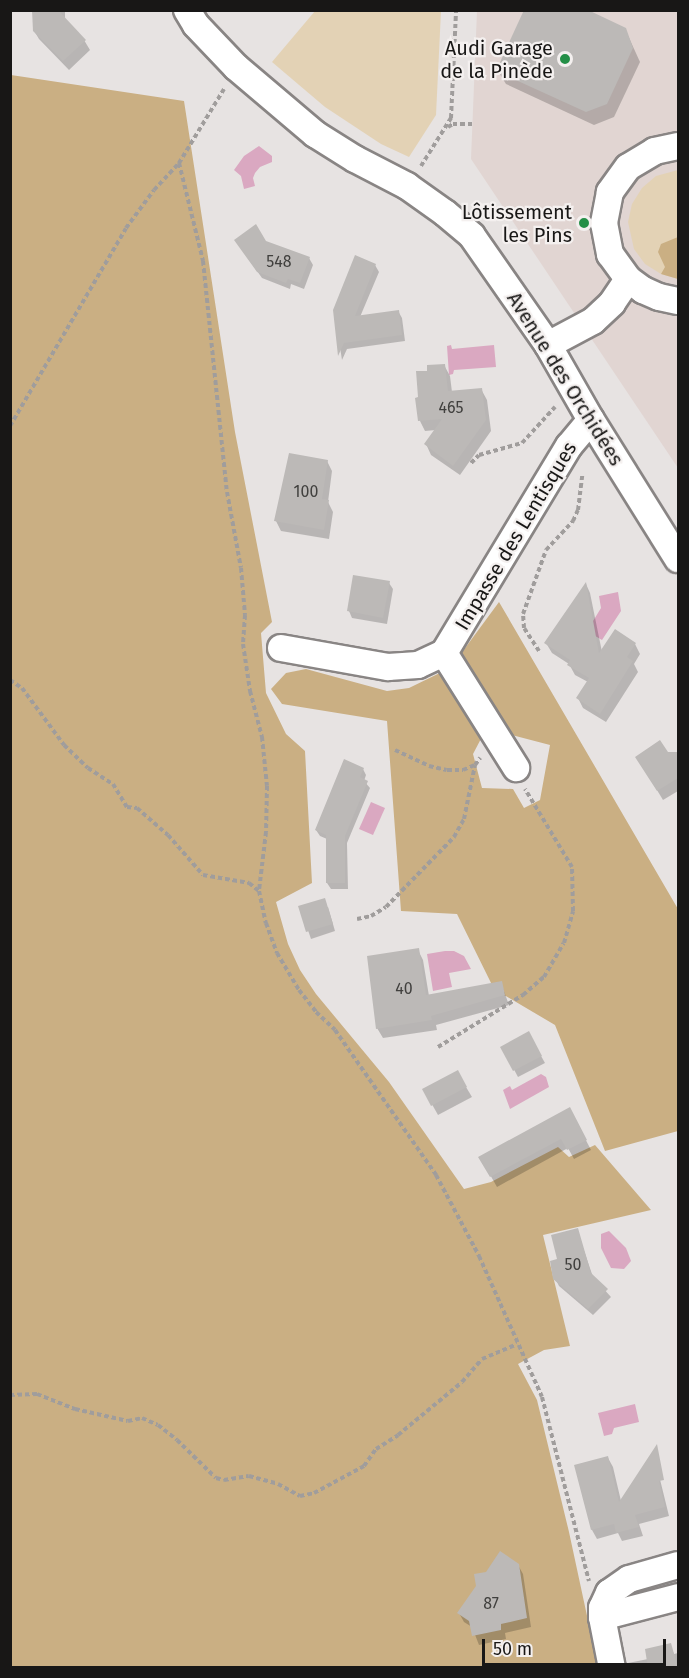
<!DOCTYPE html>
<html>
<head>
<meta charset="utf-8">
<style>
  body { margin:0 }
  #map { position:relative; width:689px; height:1678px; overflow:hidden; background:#e7e3e2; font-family:"Fira Sans",sans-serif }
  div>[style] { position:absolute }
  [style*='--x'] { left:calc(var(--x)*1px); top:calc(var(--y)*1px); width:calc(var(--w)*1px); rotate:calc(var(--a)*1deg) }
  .built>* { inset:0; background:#e1d5d2 }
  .green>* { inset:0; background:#e3d2b5 }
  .forest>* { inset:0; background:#caaf83 }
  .water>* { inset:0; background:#daa8c1 }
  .shadow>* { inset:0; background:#0003 }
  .building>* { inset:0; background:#bcb9b7 }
  .path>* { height:4px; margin-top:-2px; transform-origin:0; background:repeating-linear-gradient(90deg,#a09d9c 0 4.5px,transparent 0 7.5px) }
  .roads { filter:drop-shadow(2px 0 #898584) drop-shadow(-2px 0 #898584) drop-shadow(0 2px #898584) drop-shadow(0 -2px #898584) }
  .minor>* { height:26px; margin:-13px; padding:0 13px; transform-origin:13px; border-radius:13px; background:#fff }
  .dots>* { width:16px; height:16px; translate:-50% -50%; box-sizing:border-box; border:3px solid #f4f0ef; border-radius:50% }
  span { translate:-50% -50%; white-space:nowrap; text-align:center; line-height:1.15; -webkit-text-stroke:4.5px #f4f0ef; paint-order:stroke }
  .number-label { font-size:16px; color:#41403e }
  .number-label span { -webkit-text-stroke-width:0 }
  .poi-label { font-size:20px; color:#181716 }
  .right { translate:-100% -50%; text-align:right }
  .street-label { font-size:20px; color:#181716 }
  .frame { position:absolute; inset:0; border:12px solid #181716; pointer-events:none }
  .scale { position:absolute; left:482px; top:1639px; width:184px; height:27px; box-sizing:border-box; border:3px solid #181716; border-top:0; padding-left:8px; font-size:18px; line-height:21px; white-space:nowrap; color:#181716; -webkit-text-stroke:4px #f4f0ef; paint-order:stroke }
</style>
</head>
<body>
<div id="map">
  <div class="built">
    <i style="clip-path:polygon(477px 11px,678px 11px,678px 468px,471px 159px)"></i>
  </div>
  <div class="green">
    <i style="clip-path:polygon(315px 11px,441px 11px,436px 115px,409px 157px,381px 144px,325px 107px,272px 62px)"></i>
    <i style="clip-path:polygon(678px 170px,678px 279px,661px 274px,645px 264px,634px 249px,628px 222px,632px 204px,642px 188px,656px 176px)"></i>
  </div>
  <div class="forest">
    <i style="clip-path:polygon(11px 75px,184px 101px,235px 432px,272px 622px,261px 633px,266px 693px,286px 734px,305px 751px,312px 883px,276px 902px,288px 944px,300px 970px,316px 994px,389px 1082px,464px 1189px,491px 1182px,558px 1147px,569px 1157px,595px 1145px,651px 1210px,543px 1235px,570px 1346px,544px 1350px,518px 1364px,537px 1400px,569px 1532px,598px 1667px,11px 1668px)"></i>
    <i style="clip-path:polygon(678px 237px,678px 279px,661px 274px,665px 267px,658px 252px,661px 244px)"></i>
    <i style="clip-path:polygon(499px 602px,678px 909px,678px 1131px,605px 1151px,555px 1025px,494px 989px,457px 914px,401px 911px,387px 721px,282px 704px,271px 689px,286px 673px,306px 669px,387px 691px,409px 688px,446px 670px,484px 733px,473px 754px,482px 788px,513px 789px,524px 808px,540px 800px,550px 745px,504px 733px,460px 655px)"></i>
  </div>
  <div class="water">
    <i style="clip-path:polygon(259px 146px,272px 156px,272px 162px,260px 167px,255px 173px,253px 178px,255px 186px,244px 189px,241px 176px,234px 170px,244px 156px)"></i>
    <i style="clip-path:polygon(451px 345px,452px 349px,494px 345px,496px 367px,454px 370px,453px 374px,449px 375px,447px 346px)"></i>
    <i style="clip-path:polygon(618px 592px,621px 611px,602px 640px,587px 631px,601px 608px,599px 596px)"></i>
    <i style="clip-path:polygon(371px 802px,385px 808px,373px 835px,359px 829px)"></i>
    <i style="clip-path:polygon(445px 951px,454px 951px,464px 956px,471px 969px,449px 973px,452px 987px,433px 991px,427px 954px)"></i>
    <i style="clip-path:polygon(541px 1074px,546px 1077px,549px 1087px,510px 1109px,503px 1090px,510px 1086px,512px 1090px)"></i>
    <i style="clip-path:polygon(609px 1231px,626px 1248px,631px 1261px,624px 1269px,611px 1268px,601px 1248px,601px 1234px)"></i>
    <i style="clip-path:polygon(635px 1404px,639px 1422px,614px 1428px,612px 1434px,604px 1436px,598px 1413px)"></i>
  </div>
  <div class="shadow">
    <i style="clip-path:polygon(33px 10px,65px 10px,65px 20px,84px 40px,90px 50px,69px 70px,39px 39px,33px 29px)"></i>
    <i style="clip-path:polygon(625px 29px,640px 62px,614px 117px,594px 125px,506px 84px,498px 71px)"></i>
    <i style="clip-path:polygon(265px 242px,309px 258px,313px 265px,304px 289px,291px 284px,290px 289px,262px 278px,240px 247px)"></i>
    <i style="clip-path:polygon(375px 265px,379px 272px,360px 317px,398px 311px,402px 318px,405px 341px,347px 349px,342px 360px,334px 310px)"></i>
    <i style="clip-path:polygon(444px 365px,450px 376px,452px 392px,481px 389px,487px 400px,491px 431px,460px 475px,431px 455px,426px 444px,436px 430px,425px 431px,420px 421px,429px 373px)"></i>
    <i style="clip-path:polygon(327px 461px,332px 471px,328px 502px,333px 512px,329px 539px,281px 531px,276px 521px)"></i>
    <i style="clip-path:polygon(389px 583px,393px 589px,387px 624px,352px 618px,349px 611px)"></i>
    <i style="clip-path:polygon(586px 584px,590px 593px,602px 652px,635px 644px,640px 654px,634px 664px,638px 672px,606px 722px,583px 708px,578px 698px,588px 682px,575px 675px,569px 664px,552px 653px,546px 643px)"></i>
    <i style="clip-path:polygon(660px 742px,678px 771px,678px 791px,663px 800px,643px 767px)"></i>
    <i style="clip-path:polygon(363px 769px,366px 775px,364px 781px,370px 788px,347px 843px,348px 889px,331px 889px,327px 883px,327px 839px,320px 836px,316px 830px)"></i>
    <i style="clip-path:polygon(300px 907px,328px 907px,335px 931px,311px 939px)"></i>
    <i style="clip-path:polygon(418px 950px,423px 960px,429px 996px,501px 983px,509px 1005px,436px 1025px,437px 1030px,383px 1038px,377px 1028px)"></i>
    <i style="clip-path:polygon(528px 1033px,545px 1063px,518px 1077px,502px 1047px)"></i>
    <i style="clip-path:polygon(457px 1072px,472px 1097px,438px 1115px,424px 1090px)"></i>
    <i style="clip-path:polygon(575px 1119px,591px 1150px,574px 1159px,568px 1148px,497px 1187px,480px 1157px)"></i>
    <i style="clip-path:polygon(577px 1230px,593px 1277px,611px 1297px,593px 1315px,559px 1286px,555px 1278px,559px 1260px)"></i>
    <i style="clip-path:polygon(608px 1458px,613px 1467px,621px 1501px,656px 1463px,669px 1516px,639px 1524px,643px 1536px,622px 1541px,618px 1533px,597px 1539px,592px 1530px,576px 1466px)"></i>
    <i style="clip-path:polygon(518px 1565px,523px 1574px,531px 1627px,505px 1633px,506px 1639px,479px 1645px,472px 1627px,464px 1622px,459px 1613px)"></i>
    <i style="clip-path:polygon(670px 1645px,674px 1654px,678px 1653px,678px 1668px,628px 1668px,628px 1663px,648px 1659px)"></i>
  </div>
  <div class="building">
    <i style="clip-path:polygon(32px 10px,58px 10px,86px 40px,63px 61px,33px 31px)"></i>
    <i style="clip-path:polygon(524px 10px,588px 10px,626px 28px,633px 48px,607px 104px,586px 112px,496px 71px)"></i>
    <i style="clip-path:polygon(256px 224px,266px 241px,310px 257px,300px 283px,288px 279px,286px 283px,257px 272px,234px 240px)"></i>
    <i style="clip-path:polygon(355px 255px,376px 264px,355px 316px,399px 310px,402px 335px,344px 343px,338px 356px,333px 310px)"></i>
    <i style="clip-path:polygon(445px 364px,448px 391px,482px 388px,486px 420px,453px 466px,424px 444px,442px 419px,418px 421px,415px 398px,418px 397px,416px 371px,427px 371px,427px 365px)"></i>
    <i style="clip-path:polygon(289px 453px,328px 460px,322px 499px,329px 500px,324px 530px,274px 521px)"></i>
    <i style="clip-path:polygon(353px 575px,390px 581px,383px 618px,347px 611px)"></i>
    <i style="clip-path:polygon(586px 582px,599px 653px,615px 629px,636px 643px,627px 657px,633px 661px,600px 714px,576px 698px,589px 678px,567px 665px,570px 660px,544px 643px)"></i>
    <i style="clip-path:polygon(660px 740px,668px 752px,678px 752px,678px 778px,657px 791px,635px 757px)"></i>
    <i style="clip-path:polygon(344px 759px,364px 768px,360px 777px,368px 781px,345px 836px,345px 883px,326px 883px,326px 835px,315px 830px)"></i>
    <i style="clip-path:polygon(325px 898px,333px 924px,306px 932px,298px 906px)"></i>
    <i style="clip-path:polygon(419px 948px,426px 995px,502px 981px,505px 995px,431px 1016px,432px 1020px,376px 1029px,367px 956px)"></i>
    <i style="clip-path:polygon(529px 1031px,542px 1056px,513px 1071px,500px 1047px)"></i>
    <i style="clip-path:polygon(458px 1070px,467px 1087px,431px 1106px,422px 1089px)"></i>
    <i style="clip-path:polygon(570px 1107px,587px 1140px,567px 1150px,561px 1139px,490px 1177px,478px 1157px)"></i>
    <i style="clip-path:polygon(578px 1228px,591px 1273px,608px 1289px,588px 1309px,553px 1279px,550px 1261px,557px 1259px,551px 1235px)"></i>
    <i style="clip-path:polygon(657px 1444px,664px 1480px,659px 1481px,665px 1507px,635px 1515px,639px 1527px,616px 1533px,614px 1524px,591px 1530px,574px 1465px,608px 1456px,619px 1502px)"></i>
    <i style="clip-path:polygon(500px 1551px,519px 1564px,527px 1618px,501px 1624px,501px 1630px,472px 1636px,469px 1621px,457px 1613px,476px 1586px,474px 1574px,486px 1572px)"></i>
    <i style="clip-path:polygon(671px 1643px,678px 1668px,648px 1668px,645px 1649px)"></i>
  </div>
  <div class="path">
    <i style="--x:224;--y:89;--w:87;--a:121.3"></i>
    <i style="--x:179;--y:163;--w:101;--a:76.2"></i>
    <i style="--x:203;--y:261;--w:232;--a:84.1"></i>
    <i style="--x:227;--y:492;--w:77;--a:79.6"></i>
    <i style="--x:241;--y:568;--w:47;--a:85.1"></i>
    <i style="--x:245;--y:615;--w:29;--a:94"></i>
    <i style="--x:243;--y:644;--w:48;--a:81.5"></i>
    <i style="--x:250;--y:691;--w:48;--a:75.4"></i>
    <i style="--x:262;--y:737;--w:49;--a:84.2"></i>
    <i style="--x:267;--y:786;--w:46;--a:91.2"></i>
    <i style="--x:266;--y:832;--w:59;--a:96.8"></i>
    <i style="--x:259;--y:891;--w:33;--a:78"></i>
    <i style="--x:266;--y:923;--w:32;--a:70"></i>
    <i style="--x:277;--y:953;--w:43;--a:59.3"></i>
    <i style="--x:299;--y:990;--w:28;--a:52"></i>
    <i style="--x:316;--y:1012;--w:26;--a:43"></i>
    <i style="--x:335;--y:1030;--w:177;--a:55.1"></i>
    <i style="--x:436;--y:1175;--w:92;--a:62"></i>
    <i style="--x:479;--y:1256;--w:154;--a:65.9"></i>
    <i style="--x:542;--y:1397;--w:190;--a:75.7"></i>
    <i style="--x:448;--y:127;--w:6;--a:-31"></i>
    <i style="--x:453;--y:124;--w:20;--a:0"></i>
    <i style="--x:421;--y:166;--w:57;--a:-58"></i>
    <i style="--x:451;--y:118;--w:108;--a:-87.3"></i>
    <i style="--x:10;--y:426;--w:229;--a:-59.6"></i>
    <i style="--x:126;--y:228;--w:47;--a:-53.6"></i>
    <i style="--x:154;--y:190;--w:37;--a:-47"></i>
    <i style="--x:471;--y:463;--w:11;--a:-45"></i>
    <i style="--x:479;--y:455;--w:45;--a:-15.6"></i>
    <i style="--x:522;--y:443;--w:49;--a:-47.5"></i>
    <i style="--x:539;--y:651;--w:27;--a:-123"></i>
    <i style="--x:524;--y:628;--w:14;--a:-94"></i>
    <i style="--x:523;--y:614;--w:68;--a:-70.2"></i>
    <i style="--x:546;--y:550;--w:40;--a:-47"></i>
    <i style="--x:573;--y:521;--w:12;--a:-66"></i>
    <i style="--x:578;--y:510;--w:35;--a:-83"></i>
    <i style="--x:10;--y:680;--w:14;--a:34"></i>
    <i style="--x:22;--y:688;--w:71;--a:53.6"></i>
    <i style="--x:64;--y:745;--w:33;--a:44"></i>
    <i style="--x:88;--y:768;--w:30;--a:33"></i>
    <i style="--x:113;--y:784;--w:27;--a:59"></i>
    <i style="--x:127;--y:807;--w:10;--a:6"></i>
    <i style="--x:137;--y:808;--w:41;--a:41.1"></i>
    <i style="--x:168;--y:835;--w:53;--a:48.8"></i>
    <i style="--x:203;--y:875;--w:47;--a:9.9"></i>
    <i style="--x:249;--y:883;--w:13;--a:39"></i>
    <i style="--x:395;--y:750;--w:38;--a:25"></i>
    <i style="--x:429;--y:766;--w:18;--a:13"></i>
    <i style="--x:447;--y:770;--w:16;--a:0"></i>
    <i style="--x:463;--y:770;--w:13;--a:-23"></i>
    <i style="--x:475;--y:765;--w:9;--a:-54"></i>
    <i style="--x:357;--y:919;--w:14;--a:-12"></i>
    <i style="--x:371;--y:916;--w:17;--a:-31"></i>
    <i style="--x:386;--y:907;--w:98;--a:-45.8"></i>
    <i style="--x:454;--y:837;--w:21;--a:-61"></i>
    <i style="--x:464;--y:819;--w:55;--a:-78.5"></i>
    <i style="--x:438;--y:1047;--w:100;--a:-31.5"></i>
    <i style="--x:523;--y:995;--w:28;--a:-41"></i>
    <i style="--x:544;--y:977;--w:39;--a:-60"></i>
    <i style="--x:564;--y:943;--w:33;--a:-74"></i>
    <i style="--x:573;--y:911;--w:44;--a:-91.3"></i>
    <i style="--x:572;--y:867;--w:91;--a:-121.1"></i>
    <i style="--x:10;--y:1395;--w:27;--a:-2"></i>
    <i style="--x:37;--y:1394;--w:41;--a:21.5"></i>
    <i style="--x:75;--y:1409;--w:54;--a:12.8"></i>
    <i style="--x:128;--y:1421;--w:14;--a:-12"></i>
    <i style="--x:142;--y:1418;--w:17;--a:24"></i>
    <i style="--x:158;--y:1425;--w:24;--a:38"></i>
    <i style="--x:177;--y:1440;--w:54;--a:44.3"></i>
    <i style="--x:216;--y:1478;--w:8;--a:14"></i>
    <i style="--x:224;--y:1480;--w:25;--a:-9"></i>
    <i style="--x:249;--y:1476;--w:30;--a:15"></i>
    <i style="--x:278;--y:1484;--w:25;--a:29"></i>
    <i style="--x:300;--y:1496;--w:14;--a:-12"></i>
    <i style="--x:314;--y:1493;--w:57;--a:-28.4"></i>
    <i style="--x:364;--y:1466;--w:21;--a:-55"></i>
    <i style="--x:376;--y:1449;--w:26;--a:-32"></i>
    <i style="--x:398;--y:1435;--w:83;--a:-39.6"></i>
    <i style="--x:462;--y:1382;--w:30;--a:-49"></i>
    <i style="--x:482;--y:1359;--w:38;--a:-23"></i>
  </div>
  <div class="roads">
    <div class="minor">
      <i style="--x:187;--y:10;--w:17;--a:59"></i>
      <i style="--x:196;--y:25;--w:58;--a:46.4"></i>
      <i style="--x:236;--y:67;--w:104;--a:40.3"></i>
      <i style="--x:315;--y:134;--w:47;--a:32"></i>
      <i style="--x:355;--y:159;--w:59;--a:27.4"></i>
      <i style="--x:407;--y:186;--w:47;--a:35.4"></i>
      <i style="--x:445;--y:213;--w:35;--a:40"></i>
      <i style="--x:472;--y:236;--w:133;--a:55.1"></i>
      <i style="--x:548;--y:345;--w:86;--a:60.2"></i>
      <i style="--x:591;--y:420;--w:164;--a:58"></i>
      <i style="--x:678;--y:146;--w:24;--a:168"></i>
      <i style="--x:655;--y:151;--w:31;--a:149"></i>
      <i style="--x:628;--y:167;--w:31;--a:126"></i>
      <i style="--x:610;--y:192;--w:32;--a:101"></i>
      <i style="--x:604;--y:223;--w:32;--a:79"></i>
      <i style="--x:610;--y:254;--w:31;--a:54"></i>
      <i style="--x:628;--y:279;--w:19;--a:36"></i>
      <i style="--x:643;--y:290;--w:17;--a:24"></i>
      <i style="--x:659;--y:297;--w:19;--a:12"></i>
      <i style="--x:548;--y:345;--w:51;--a:-28.1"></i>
      <i style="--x:593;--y:321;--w:26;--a:-43"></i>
      <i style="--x:612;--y:303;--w:29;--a:-56"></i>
      <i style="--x:281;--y:648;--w:109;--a:10.1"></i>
      <i style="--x:388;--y:667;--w:30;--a:-4"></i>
      <i style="--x:418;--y:665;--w:29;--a:-25"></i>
      <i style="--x:444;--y:653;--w:242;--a:-58.9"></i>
      <i style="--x:569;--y:446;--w:34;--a:-50"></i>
      <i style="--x:444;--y:653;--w:136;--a:57.9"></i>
      <i style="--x:602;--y:1617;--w:79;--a:-14.7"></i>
      <i style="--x:612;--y:1668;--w:52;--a:-101.1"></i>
      <i style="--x:602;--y:1617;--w:9;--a:-90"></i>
      <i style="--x:602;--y:1608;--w:17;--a:-65"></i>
      <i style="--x:609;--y:1593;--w:24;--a:-35"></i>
      <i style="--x:629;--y:1579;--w:51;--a:-15.9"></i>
    </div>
  </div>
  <div class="dots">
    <i style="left:565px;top:59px;background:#248f47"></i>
    <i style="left:584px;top:223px;background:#248f47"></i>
  </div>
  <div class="number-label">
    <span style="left:279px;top:262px">548</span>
    <span style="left:451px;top:408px">465</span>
    <span style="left:306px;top:492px">100</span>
    <span style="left:404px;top:989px">40</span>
    <span style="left:573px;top:1265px">50</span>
    <span style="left:491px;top:1604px">87</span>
  </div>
  <div class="poi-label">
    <span class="right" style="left:553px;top:60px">Audi Garage<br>de la Pinède</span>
    <span class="right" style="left:572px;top:224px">Lôtissement<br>les Pins</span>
  </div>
  <div class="street-label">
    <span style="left:565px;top:379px;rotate:58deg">Avenue des Orchidées</span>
    <span style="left:516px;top:536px;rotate:-59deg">Impasse des Lentisques</span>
  </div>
  <div class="frame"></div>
  <div class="scale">50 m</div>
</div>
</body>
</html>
